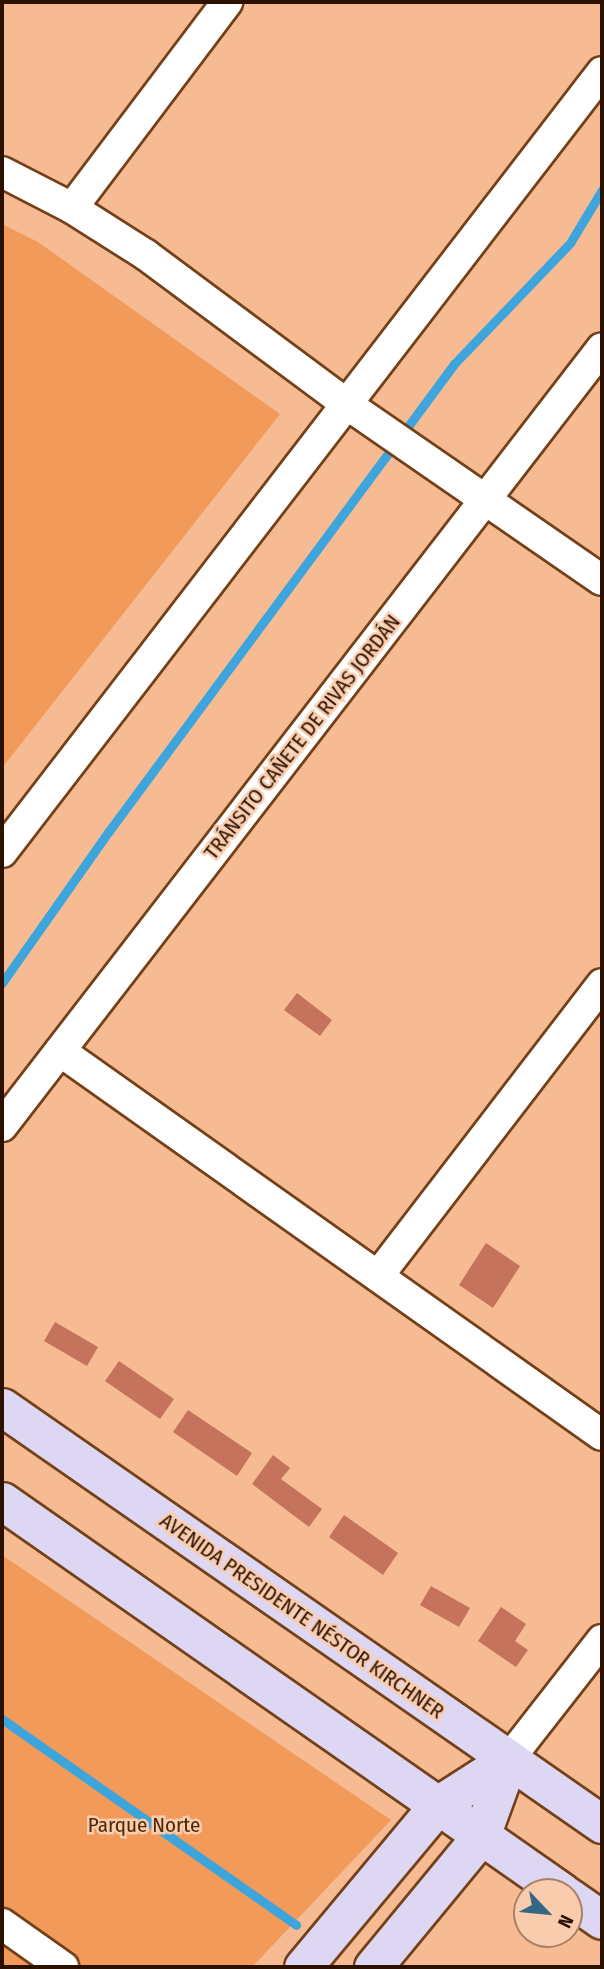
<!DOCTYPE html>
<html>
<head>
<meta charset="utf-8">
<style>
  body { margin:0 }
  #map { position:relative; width:604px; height:1969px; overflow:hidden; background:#f7bb93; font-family:"Fira Sans Condensed",sans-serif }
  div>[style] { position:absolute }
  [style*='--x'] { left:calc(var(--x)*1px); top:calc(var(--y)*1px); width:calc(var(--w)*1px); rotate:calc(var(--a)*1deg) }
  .green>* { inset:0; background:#f19a5a }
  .stream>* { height:9px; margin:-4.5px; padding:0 4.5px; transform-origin:4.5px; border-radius:4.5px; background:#3da5db }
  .building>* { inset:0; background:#c5735d }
  .roads { filter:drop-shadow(2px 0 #734119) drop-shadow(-2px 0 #734119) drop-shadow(0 2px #734119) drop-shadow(0 -2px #734119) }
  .minor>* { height:30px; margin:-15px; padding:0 15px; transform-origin:15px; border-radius:15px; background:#fff }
  .major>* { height:37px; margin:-18.5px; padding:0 18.5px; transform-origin:18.5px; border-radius:18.5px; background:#ded7f4 }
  span { translate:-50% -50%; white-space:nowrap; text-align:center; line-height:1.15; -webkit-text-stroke:5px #faccae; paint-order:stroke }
  .street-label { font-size:21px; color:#2c1100 }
  .park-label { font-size:21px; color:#4f2705 }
  .frame { position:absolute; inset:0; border:4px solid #2c1100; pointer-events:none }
  .north { position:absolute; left:513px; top:1878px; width:70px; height:70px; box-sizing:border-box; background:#faccae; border:2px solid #a88168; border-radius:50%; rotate:116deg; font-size:19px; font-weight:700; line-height:28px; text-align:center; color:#2c1100 }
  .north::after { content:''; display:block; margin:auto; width:24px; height:32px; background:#356885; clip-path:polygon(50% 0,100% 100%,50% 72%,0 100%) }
</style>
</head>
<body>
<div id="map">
  <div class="green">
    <i style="clip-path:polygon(2px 224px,38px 242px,280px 414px,2px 768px)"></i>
    <i style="clip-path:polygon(2px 1555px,391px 1820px,252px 1967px,2px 1967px)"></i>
  </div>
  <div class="stream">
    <i style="--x:2;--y:983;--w:186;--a:-54.9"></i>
    <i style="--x:109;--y:831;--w:581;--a:-53.54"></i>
    <i style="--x:454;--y:364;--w:168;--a:-46.2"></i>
    <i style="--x:570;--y:243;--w:62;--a:-58.9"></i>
    <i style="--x:2;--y:1719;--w:359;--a:35"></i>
  </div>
  <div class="building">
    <i style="clip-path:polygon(297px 993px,332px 1020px,320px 1036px,284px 1010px)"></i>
    <i style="clip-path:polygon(486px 1243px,520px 1266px,493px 1308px,459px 1285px)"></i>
    <i style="clip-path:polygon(55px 1322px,98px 1347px,87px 1366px,44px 1341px)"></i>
    <i style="clip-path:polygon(119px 1361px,174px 1399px,160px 1419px,105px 1381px)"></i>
    <i style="clip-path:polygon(188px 1410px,252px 1453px,237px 1476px,173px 1432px)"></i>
    <i style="clip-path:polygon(273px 1455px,290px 1468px,281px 1479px,322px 1509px,309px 1527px,252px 1484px)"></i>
    <i style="clip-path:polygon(344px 1515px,398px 1553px,383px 1575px,329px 1537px)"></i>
    <i style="clip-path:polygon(431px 1586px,470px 1608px,459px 1627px,420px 1605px)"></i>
    <i style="clip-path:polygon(501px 1607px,526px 1624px,515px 1641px,528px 1650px,516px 1667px,478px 1641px)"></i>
  </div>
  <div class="roads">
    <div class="minor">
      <i style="--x:2;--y:172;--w:79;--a:27.2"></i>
      <i style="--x:72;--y:208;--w:88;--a:32.4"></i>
      <i style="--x:146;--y:255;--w:252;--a:36.6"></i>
      <i style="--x:348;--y:405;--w:308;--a:34.6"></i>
      <i style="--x:72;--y:208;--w:258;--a:-53"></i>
      <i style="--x:2;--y:852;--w:984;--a:-52.43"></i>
      <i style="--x:60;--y:1051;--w:664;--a:35.32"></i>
      <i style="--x:2;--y:1126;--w:982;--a:-52.36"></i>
      <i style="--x:378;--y:1276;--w:368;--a:-52.5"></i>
      <i style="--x:509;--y:1759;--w:151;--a:-52"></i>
      <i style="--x:2;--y:1924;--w:75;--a:35.2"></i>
    </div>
    <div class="major">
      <i style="--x:2;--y:1407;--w:731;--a:34.8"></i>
      <i style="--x:2;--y:1501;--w:683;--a:34.92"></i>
      <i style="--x:569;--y:1897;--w:40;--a:34.9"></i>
      <i style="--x:303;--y:1967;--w:212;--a:-50.2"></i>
      <i style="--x:439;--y:1804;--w:83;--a:-32.7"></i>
      <i style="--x:373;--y:1967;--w:170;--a:-50.5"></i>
      <i style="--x:481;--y:1836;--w:82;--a:-70"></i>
    </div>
  </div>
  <div class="street-label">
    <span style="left:302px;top:737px;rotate:-52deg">TRÁNSITO CAÑETE DE RIVAS JORDÁN</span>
    <span style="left:302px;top:1616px;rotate:35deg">AVENIDA PRESIDENTE NÉSTOR KIRCHNER</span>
  </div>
  <div class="park-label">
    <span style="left:144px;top:1825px">Parque Norte</span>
  </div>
  <div class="frame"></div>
  <div class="north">N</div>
</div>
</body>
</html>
